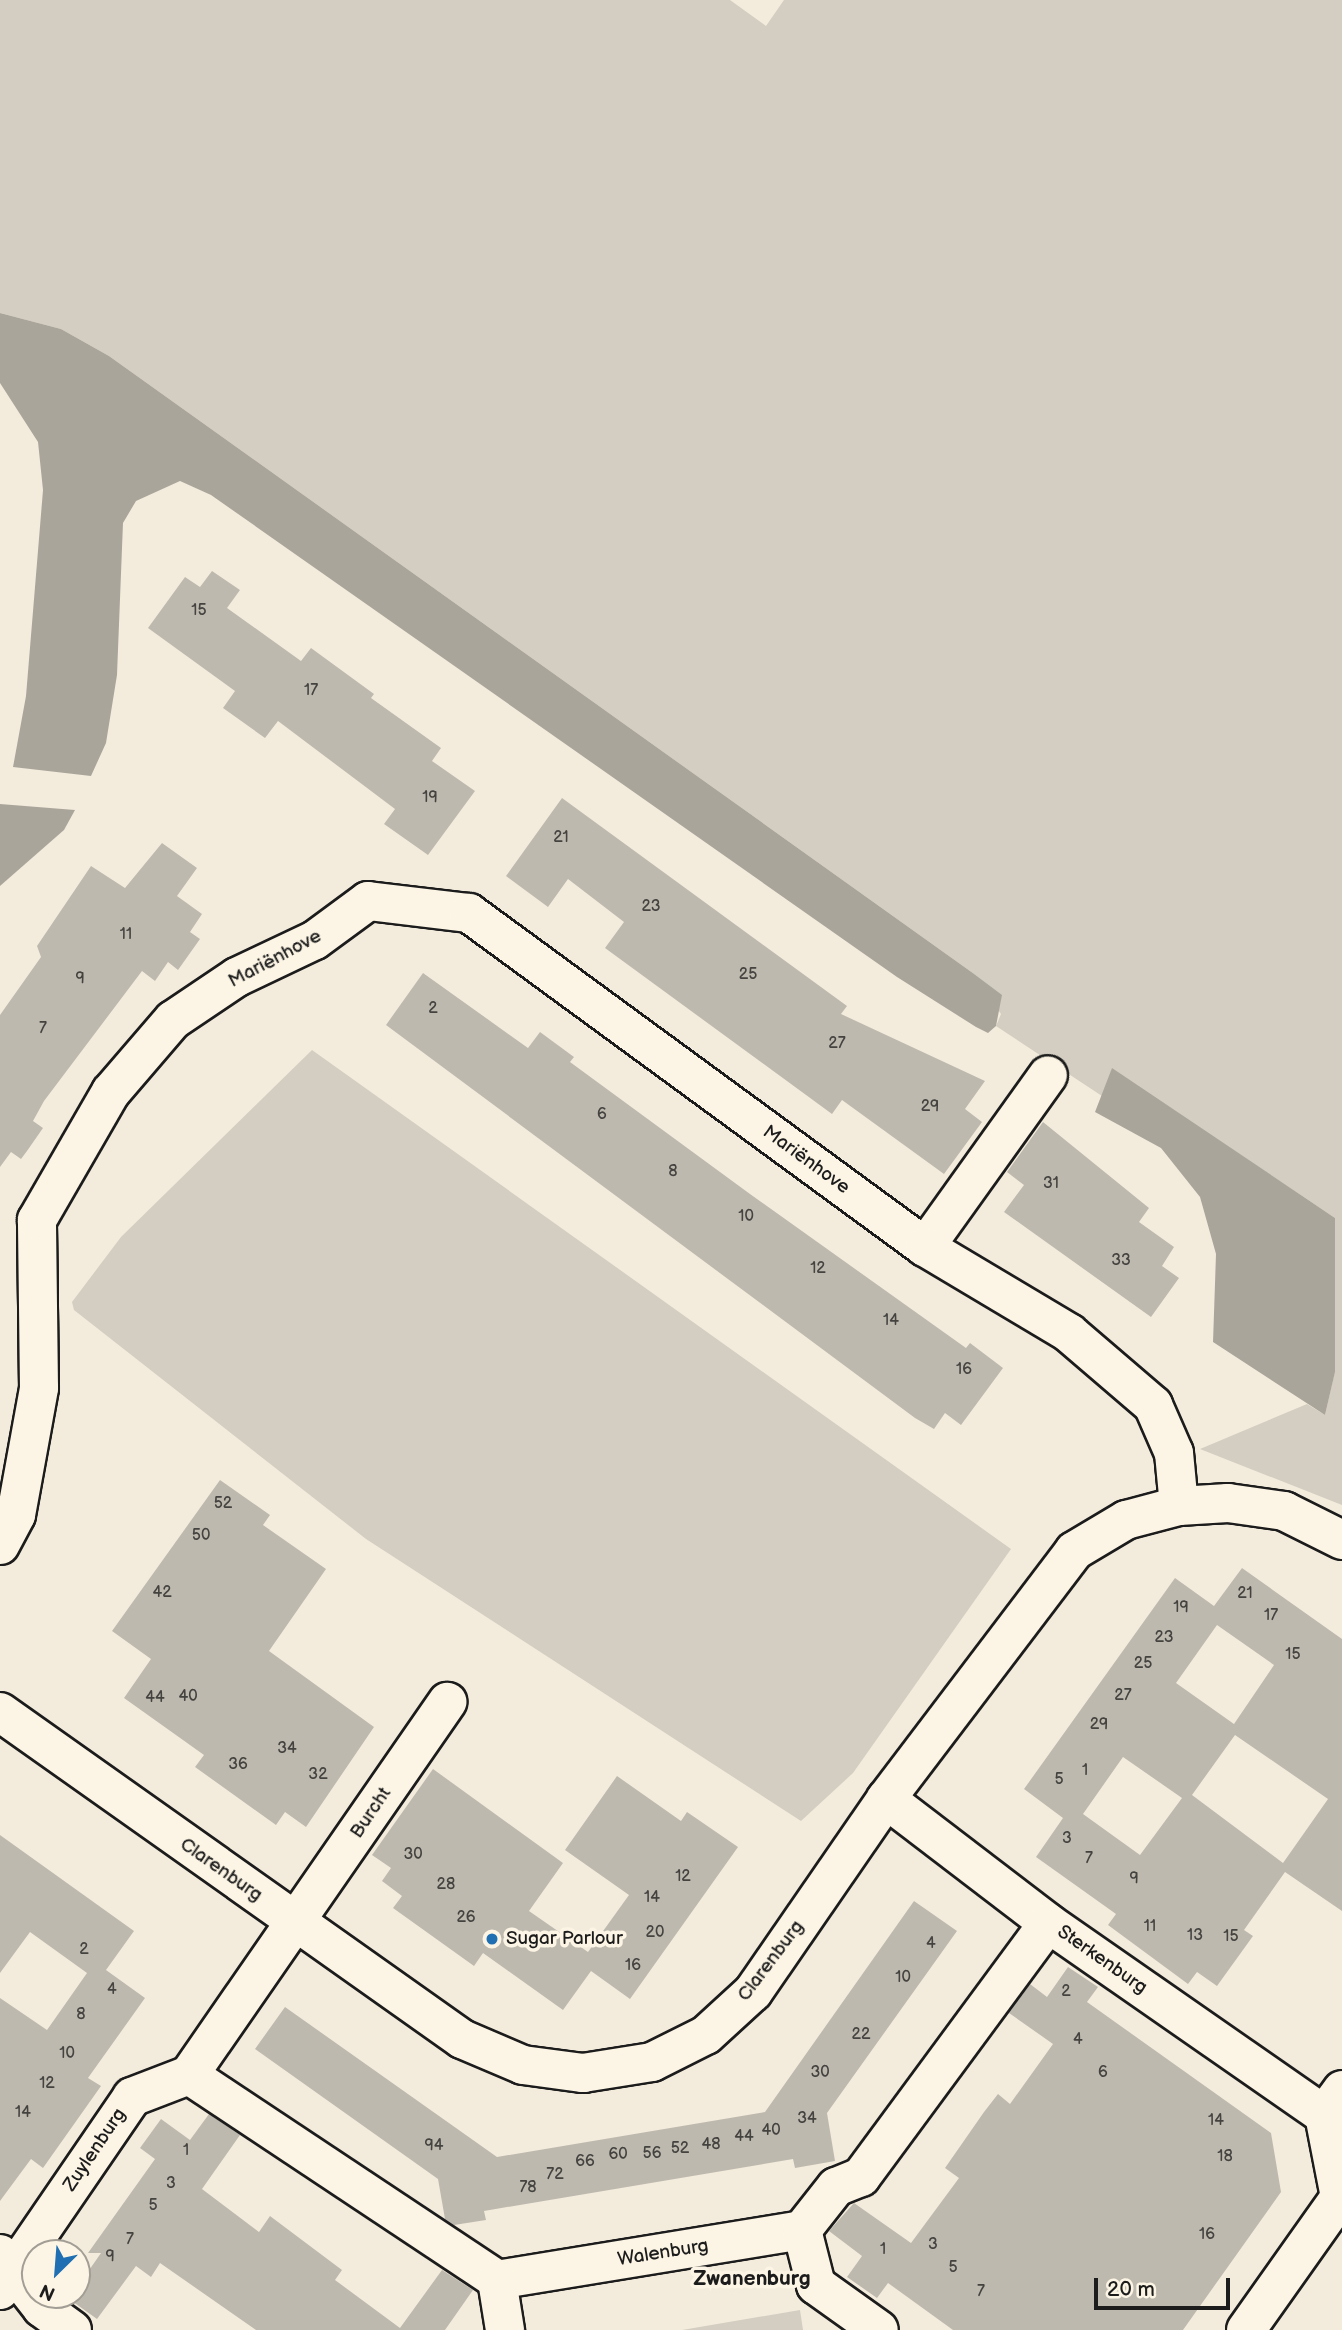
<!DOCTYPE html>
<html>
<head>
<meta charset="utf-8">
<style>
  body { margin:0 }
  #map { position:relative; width:1342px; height:2330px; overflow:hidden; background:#f3ecdd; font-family:"Balsamiq Sans",sans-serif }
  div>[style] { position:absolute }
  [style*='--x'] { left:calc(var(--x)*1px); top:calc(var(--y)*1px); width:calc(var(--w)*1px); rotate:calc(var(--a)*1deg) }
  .green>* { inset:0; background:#d3cec1 }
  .water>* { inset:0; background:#aaa59b }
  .building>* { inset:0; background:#beb9ae }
  .roads { filter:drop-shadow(2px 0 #1c1c1c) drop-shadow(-2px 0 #1c1c1c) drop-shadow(0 2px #1c1c1c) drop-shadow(0 -2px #1c1c1c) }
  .minor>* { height:38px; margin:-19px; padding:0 19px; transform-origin:19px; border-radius:19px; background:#fcf5e5 }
  .tertiary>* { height:38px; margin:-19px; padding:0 19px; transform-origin:19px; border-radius:19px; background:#fcf5e5 }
  .dots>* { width:19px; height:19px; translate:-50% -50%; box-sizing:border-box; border:4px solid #fcf5e5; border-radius:50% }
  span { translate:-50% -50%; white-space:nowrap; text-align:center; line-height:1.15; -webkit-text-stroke:7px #fcf5e5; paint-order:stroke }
  .number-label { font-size:16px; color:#444340 }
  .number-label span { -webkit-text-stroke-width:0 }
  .street-label { font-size:19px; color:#1c1c1c }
  .poi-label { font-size:19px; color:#1c1c1c }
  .left { translate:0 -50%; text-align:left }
  .neighbourhood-label { font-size:21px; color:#1c1c1c; font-weight:700 }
  .north { position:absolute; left:21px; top:2239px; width:70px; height:70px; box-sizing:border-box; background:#fcf5e5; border:2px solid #a29e95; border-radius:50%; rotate:205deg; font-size:19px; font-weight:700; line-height:28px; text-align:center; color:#1c1c1c }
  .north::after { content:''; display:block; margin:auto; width:24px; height:32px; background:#1f6fb2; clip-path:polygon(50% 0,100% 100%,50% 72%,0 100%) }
  .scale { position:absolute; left:1094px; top:2278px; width:136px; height:32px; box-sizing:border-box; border:4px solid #1c1c1c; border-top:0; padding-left:9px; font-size:21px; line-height:24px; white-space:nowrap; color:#1c1c1c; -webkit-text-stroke:5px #fcf5e5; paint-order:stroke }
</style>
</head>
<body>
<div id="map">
  <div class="green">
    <i style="clip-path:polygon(0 0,730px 0,766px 26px,784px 0,1342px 0,1342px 1505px,1200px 1449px,1307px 1404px,1325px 1415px,1335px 1371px,1335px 1218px,1112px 1069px,1102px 1096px,996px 1026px,1001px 1014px,970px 971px,109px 356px,61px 329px,0 313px)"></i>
    <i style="clip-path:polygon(312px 1050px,1011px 1549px,853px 1773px,801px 1821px,366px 1539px,74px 1310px,72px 1302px,121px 1237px)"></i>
    <i style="clip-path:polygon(800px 2310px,803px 2330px,682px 2330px)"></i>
  </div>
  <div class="water">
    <i style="clip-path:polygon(0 313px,61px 329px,109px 356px,970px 971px,1002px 995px,996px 1026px,988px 1033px,976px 1027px,897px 977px,211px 495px,180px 481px,136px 501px,123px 523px,117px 675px,106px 743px,91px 776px,13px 767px,26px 696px,43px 490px,38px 442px,0 383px)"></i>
    <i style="clip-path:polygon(0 804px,75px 810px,64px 830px,0 886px)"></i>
    <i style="clip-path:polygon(1112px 1068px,1335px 1218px,1335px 1372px,1325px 1415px,1213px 1342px,1216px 1254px,1200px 1197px,1161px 1148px,1095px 1112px)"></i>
  </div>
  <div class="building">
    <i style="clip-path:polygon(212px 571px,240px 590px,227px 608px,301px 661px,311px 648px,374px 694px,371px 698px,441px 748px,432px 761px,475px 791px,428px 855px,384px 824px,395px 809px,278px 721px,265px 738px,223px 708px,235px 691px,148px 628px,185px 577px,200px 587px)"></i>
    <i style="clip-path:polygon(562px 798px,847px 1006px,841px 1014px,985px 1081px,965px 1109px,982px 1122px,944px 1174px,842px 1100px,832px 1114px,605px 948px,624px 922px,568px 879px,548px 907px,506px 876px)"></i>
    <i style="clip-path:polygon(162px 843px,197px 868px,177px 896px,202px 914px,190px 932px,200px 939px,178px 970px,168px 962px,155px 981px,142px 971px,44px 1101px,33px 1121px,43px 1128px,27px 1151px,21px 1159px,11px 1152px,0 1167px,0 1015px,41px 957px,37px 946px,91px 866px,125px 888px)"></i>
    <i style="clip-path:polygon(423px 973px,528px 1048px,540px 1032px,574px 1057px,570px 1062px,750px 1194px,966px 1348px,970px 1343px,1003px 1368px,961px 1425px,945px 1413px,934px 1429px,915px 1418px,386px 1025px)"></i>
    <i style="clip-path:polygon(1043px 1122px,1149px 1208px,1139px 1222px,1174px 1247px,1162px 1266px,1179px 1278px,1151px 1317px,1004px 1212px,1024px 1185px,1007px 1172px)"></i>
    <i style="clip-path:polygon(220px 1480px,270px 1515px,263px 1525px,326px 1569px,269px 1651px,374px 1727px,306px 1827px,285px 1812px,276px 1825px,195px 1767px,204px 1755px,124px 1698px,151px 1659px,112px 1631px)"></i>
    <i style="clip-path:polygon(evenodd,1242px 1568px,1342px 1639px,1342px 1911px,1285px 1872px,1244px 1930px,1253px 1936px,1217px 1986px,1197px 1972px,1188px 1984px,1108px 1925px,1116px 1914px,1036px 1857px,1063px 1818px,1024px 1789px,1175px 1578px,1214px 1606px,1242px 1568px,1217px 1625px,1274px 1665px,1234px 1724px,1176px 1683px,1217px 1625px,1242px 1568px,1235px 1735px,1328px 1799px,1283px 1863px,1192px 1795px,1235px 1735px,1242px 1568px,1123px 1757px,1182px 1798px,1140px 1855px,1083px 1814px,1123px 1757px)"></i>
    <i style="clip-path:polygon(433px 1769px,563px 1863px,529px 1911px,588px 1952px,629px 1895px,565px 1850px,617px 1776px,681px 1821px,687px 1812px,738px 1847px,630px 1999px,591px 1971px,563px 2010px,483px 1953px,474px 1966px,393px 1908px,402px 1896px,382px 1881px,391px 1868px,372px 1855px)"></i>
    <i style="clip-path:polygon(0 1835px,134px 1931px,106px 1970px,145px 1998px,88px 2078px,101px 2086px,43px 2168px,31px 2159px,0 2201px,0 1998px,47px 2030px,87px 1973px,30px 1932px,0 1973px)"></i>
    <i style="clip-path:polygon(914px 1901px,957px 1931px,827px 2113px,835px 2161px,795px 2168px,793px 2159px,484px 2211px,486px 2220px,454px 2225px,445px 2219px,438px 2179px,255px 2049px,285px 2007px,497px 2157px,765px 2112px)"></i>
    <i style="clip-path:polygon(1068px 1967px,1098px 1987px,1087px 2002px,1271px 2133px,1281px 2192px,1183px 2330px,953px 2330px,888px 2283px,877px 2298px,847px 2277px,862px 2256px,829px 2231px,854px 2203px,911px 2243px,959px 2178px,945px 2168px,984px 2112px,998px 2094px,1010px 2104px,1053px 2044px,1009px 2013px,1030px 1984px,1047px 1997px)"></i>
    <i style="clip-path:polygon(209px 2114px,240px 2135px,202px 2189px,259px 2232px,270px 2216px,342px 2270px,335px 2280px,400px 2328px,442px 2270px,473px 2290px,445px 2330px,256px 2330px,160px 2263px,151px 2277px,136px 2266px,97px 2319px,69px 2299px,101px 2253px,88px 2253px,155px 2159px,140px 2148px,161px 2119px,190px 2140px)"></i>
  </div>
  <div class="roads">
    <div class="minor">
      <i style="--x:925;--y:1247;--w:211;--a:-54.4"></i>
      <i style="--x:0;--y:1545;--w:34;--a:-62"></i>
      <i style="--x:16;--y:1515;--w:129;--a:-79.7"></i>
      <i style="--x:39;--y:1388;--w:168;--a:-90.7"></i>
      <i style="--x:37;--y:1220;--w:148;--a:-60"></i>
      <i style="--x:111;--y:1092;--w:95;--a:-49.3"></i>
      <i style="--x:173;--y:1020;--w:77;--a:-33.9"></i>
      <i style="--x:237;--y:977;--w:86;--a:-25.4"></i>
      <i style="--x:315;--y:940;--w:66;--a:-36.3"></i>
      <i style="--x:368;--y:901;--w:102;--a:6.8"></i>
      <i style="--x:469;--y:913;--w:565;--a:36.22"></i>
      <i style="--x:925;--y:1247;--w:168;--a:30.8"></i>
      <i style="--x:1069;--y:1333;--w:111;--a:40.6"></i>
      <i style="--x:1153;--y:1405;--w:52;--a:66.4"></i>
      <i style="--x:1174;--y:1453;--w:53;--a:84.6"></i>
      <i style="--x:886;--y:1799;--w:204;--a:37.4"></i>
      <i style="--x:1048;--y:1923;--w:336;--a:34.8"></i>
      <i style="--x:189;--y:2075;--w:370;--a:33.6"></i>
      <i style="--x:497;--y:2280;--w:309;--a:-9.3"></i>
      <i style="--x:802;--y:2230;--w:55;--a:-51.7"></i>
      <i style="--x:836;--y:2187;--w:27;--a:-22"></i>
      <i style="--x:861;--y:2177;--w:315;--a:-53.6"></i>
      <i style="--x:802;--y:2230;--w:57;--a:75.7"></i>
      <i style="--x:816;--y:2285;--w:77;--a:35.5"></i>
      <i style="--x:0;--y:2254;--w:68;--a:52.1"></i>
      <i style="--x:42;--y:2308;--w:37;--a:36"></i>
      <i style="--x:497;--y:2280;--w:51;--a:80.9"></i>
      <i style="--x:0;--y:2290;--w:234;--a:-55.6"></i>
      <i style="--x:132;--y:2097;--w:61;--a:-21.1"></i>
      <i style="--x:189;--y:2075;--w:454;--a:-55.3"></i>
      <i style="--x:1246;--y:2330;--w:163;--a:-54.7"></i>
      <i style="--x:1340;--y:2197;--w:84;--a:-101"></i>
      <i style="--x:1324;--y:2115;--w:31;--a:-54"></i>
    </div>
    <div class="tertiary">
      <i style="--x:0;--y:1712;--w:566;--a:35.29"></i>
      <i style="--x:462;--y:2039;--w:66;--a:23.1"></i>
      <i style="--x:523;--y:2065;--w:61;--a:7.6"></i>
      <i style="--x:583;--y:2073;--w:70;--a:-9.1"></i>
      <i style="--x:652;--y:2062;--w:60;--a:-26.6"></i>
      <i style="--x:706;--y:2035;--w:64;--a:-42.5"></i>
      <i style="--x:753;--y:1992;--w:234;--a:-55.4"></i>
      <i style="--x:886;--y:1799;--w:311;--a:-52.8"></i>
      <i style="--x:1074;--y:1551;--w:61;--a:-30.8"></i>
      <i style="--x:1126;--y:1520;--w:55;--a:-14.8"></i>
      <i style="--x:1179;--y:1506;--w:49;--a:-3.5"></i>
      <i style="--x:1228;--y:1503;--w:57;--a:8.1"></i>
      <i style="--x:1284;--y:1511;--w:65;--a:26.6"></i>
    </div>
  </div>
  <div class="dots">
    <i style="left:492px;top:1939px;background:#1f6fb2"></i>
  </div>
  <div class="number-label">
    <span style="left:199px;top:611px">15</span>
    <span style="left:311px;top:691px">17</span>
    <span style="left:430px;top:798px">19</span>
    <span style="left:561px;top:838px">21</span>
    <span style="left:651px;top:907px">23</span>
    <span style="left:126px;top:935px">11</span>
    <span style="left:748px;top:975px">25</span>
    <span style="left:80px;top:979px">9</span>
    <span style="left:433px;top:1009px">2</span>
    <span style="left:43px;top:1029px">7</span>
    <span style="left:837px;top:1044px">27</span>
    <span style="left:930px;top:1107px">29</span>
    <span style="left:602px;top:1115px">6</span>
    <span style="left:673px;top:1172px">8</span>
    <span style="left:1051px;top:1184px">31</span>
    <span style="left:746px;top:1217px">10</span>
    <span style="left:1121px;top:1261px">33</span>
    <span style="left:818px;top:1269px">12</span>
    <span style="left:891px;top:1321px">14</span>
    <span style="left:964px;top:1370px">16</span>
    <span style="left:223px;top:1504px">52</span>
    <span style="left:201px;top:1536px">50</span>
    <span style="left:162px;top:1593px">42</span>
    <span style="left:1245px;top:1594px">21</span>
    <span style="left:1181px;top:1608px">19</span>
    <span style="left:1271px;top:1616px">17</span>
    <span style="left:1164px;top:1638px">23</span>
    <span style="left:1293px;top:1655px">15</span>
    <span style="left:1143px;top:1664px">25</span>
    <span style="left:1123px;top:1696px">27</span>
    <span style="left:188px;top:1697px">40</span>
    <span style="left:155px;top:1698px">44</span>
    <span style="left:1099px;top:1725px">29</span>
    <span style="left:287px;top:1749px">34</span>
    <span style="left:238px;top:1765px">36</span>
    <span style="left:1085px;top:1771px">1</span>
    <span style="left:318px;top:1775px">32</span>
    <span style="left:1059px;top:1780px">5</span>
    <span style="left:1067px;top:1839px">3</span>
    <span style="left:413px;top:1855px">30</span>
    <span style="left:1089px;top:1859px">7</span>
    <span style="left:683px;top:1877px">12</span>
    <span style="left:1134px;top:1879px">9</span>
    <span style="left:446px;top:1885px">28</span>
    <span style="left:652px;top:1898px">14</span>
    <span style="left:466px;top:1918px">26</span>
    <span style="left:1150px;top:1927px">11</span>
    <span style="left:655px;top:1933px">20</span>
    <span style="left:1195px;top:1936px">13</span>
    <span style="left:1231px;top:1937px">15</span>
    <span style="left:931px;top:1944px">4</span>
    <span style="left:84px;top:1950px">2</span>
    <span style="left:633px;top:1966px">16</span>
    <span style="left:903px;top:1978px">10</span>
    <span style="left:112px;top:1990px">4</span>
    <span style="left:1066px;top:1992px">2</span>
    <span style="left:81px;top:2015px">8</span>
    <span style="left:861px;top:2035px">22</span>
    <span style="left:1078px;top:2040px">4</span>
    <span style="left:67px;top:2054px">10</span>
    <span style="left:820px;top:2073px">30</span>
    <span style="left:1103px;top:2073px">6</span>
    <span style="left:47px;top:2084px">12</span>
    <span style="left:23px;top:2113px">14</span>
    <span style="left:807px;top:2119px">34</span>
    <span style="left:1216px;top:2121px">14</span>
    <span style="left:771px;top:2131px">40</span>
    <span style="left:744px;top:2137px">44</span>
    <span style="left:711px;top:2145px">48</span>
    <span style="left:434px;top:2146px">94</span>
    <span style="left:680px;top:2149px">52</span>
    <span style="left:186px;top:2151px">1</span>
    <span style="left:652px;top:2154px">56</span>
    <span style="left:618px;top:2155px">60</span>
    <span style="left:1225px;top:2157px">18</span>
    <span style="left:585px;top:2162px">66</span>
    <span style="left:555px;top:2175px">72</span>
    <span style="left:171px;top:2184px">3</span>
    <span style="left:528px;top:2188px">78</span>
    <span style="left:153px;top:2206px">5</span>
    <span style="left:1207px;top:2235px">16</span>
    <span style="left:130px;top:2240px">7</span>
    <span style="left:933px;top:2245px">3</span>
    <span style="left:883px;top:2250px">1</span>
    <span style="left:110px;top:2257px">9</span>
    <span style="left:953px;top:2268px">5</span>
    <span style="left:981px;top:2292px">7</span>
  </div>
  <div class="street-label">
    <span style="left:275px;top:959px;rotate:-28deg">Mariënhove</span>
    <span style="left:806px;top:1160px;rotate:36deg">Mariënhove</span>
    <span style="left:371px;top:1813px;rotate:-56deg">Burcht</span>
    <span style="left:221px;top:1870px;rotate:35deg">Clarenburg</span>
    <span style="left:1102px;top:1960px;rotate:35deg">Sterkenburg</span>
    <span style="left:771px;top:1961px;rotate:-53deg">Clarenburg</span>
    <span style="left:95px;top:2150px;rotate:-56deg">Zuylenburg</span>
    <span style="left:663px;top:2253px;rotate:-9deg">Walenburg</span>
  </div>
  <div class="poi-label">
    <span class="left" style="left:506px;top:1939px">Sugar Parlour</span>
  </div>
  <div class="neighbourhood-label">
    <span style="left:752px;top:2279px">Zwanenburg</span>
  </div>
  <div class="north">N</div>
  <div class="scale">20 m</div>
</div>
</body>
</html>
